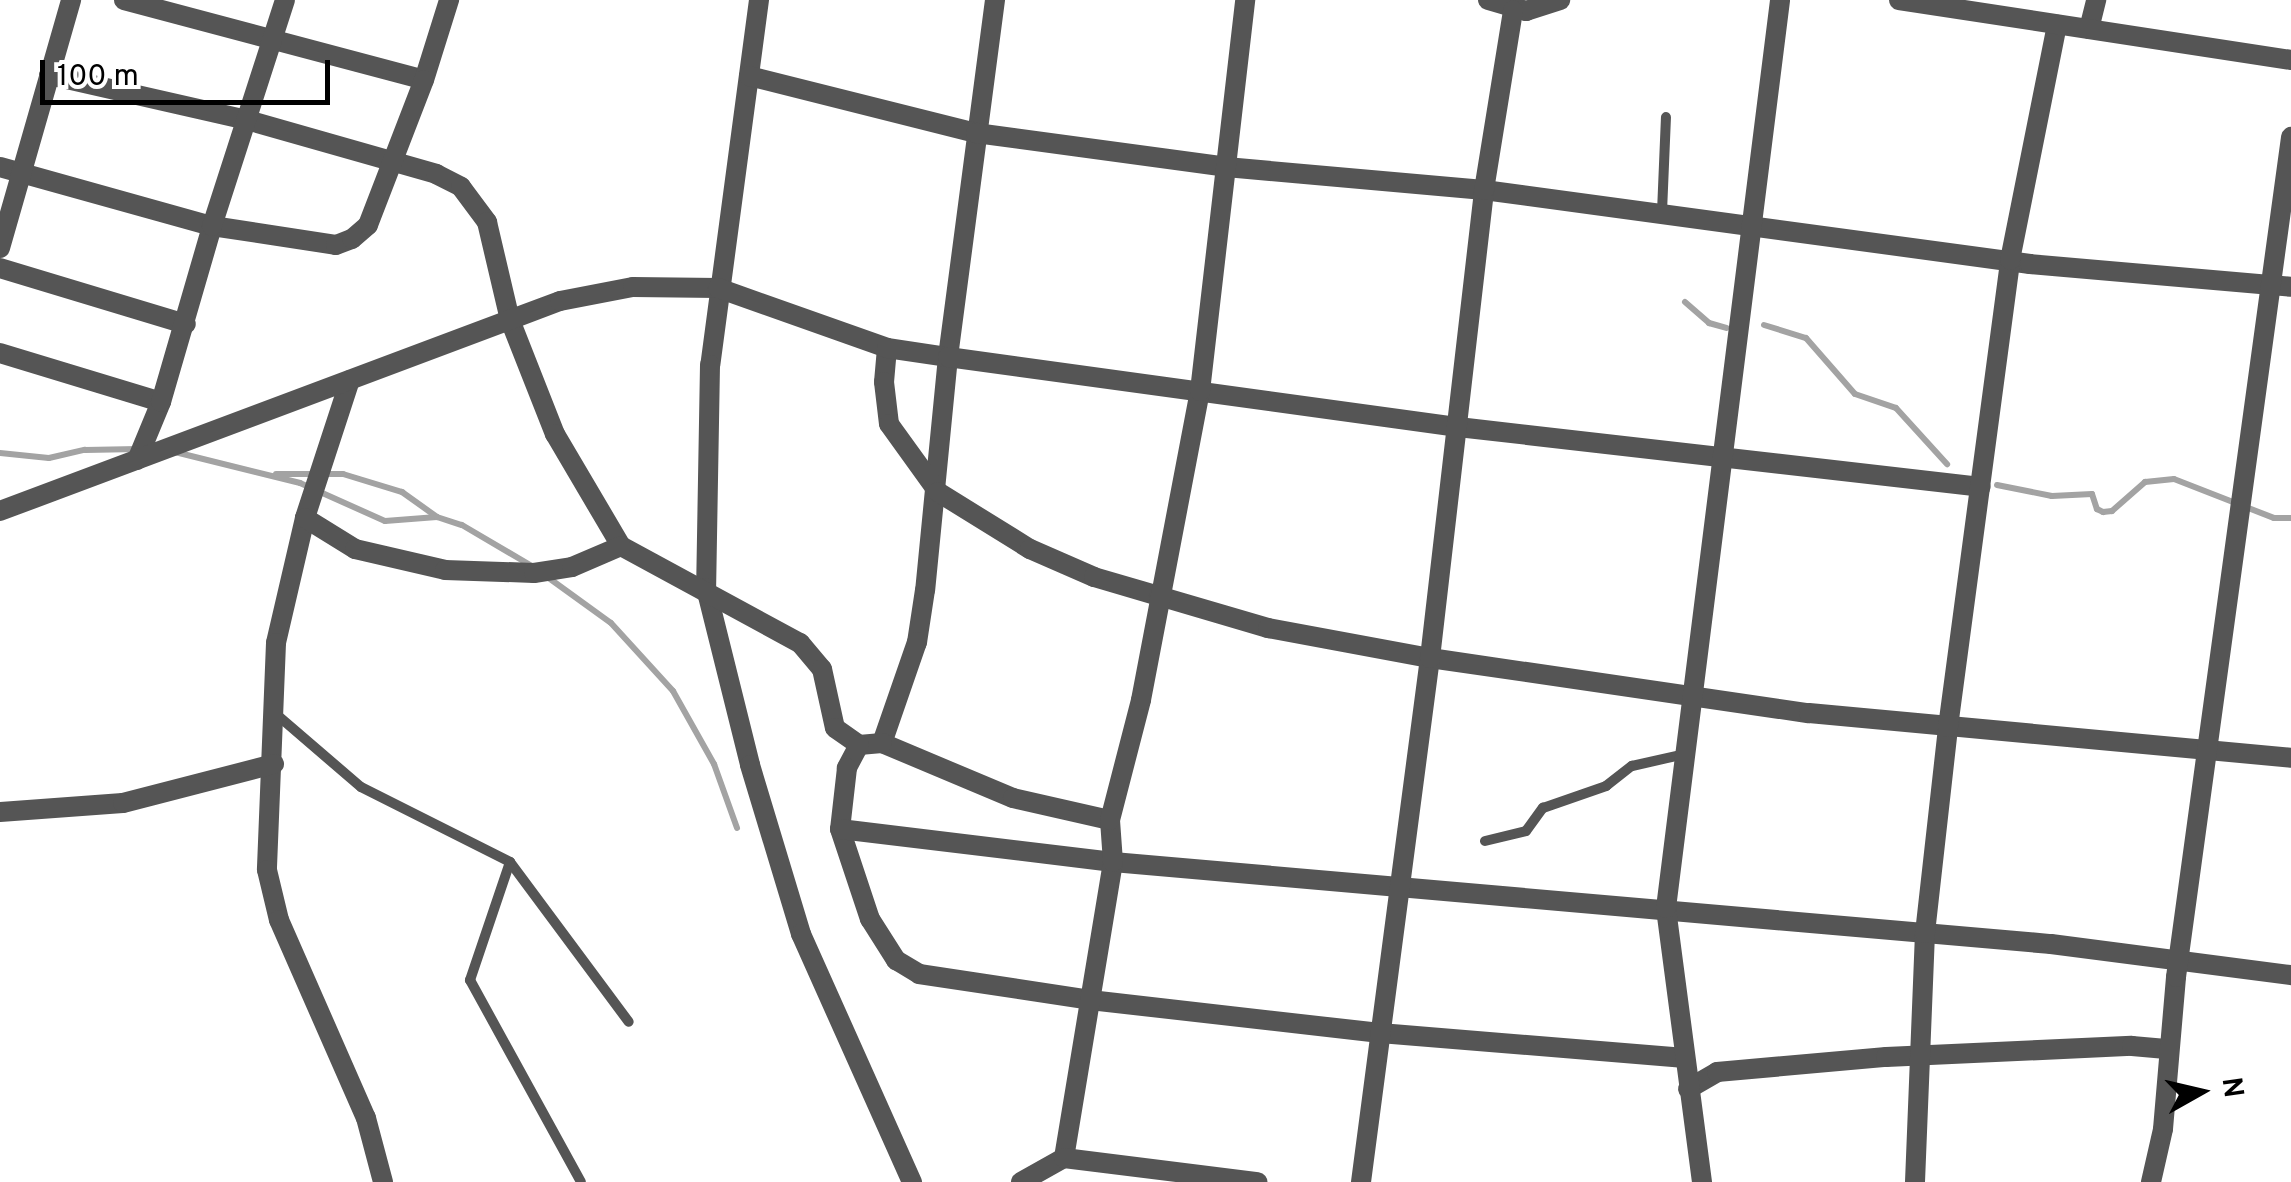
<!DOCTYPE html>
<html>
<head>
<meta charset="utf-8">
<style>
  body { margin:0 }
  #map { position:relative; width:2291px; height:1182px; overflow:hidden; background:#fff; font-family:Overpass,sans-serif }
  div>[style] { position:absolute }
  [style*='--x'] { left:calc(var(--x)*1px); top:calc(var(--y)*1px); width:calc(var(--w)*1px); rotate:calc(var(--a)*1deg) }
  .stream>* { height:6px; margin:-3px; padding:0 3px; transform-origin:3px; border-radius:3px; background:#a3a3a3 }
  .service>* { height:10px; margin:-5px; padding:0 5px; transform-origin:5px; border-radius:5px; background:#555 }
  .minor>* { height:20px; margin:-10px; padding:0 10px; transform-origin:10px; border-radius:10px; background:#555 }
  .tertiary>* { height:20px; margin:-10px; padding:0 10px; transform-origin:10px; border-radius:10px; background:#555 }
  span { translate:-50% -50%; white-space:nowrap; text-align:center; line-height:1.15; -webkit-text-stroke:10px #fff; paint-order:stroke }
  .north { position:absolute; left:2151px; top:1042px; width:100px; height:100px; -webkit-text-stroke:8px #fff; paint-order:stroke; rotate:82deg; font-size:28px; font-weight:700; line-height:40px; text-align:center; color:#000 }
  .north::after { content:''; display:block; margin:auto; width:35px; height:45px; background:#000; clip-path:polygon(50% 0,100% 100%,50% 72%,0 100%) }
  .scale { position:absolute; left:40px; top:60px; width:290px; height:45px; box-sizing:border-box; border:5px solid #000; border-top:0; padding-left:12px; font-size:30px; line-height:35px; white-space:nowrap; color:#000; -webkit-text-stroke:8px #fff; paint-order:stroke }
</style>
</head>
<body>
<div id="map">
  <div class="stream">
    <i style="--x:1685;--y:302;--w:32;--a:41"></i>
    <i style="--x:1709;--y:323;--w:18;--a:16"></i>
    <i style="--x:1764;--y:325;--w:44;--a:17.2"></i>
    <i style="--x:1806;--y:338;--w:74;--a:48.8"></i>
    <i style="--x:1855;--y:394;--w:43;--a:18.9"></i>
    <i style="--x:1896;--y:408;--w:76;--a:47.7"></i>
    <i style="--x:175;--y:452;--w:129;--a:13.9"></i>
    <i style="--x:300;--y:483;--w:93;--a:24.1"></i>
    <i style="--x:385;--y:521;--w:52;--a:-4.4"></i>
    <i style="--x:437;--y:517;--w:26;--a:18"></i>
    <i style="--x:462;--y:525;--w:81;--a:30.4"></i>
    <i style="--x:0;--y:453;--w:49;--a:5.8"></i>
    <i style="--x:49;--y:458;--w:37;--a:-13"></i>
    <i style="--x:85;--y:450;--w:53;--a:-1.1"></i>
    <i style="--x:276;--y:474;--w:67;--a:0"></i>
    <i style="--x:343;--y:474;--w:62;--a:17"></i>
    <i style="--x:402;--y:492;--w:43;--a:35.5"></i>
    <i style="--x:1997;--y:485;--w:56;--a:11.3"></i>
    <i style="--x:2052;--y:496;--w:40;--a:-2.9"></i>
    <i style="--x:2092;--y:494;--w:16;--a:72"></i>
    <i style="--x:2097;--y:509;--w:7;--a:27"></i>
    <i style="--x:2103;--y:512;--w:9;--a:-6"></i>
    <i style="--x:2112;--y:511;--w:44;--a:-41.3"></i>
    <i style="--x:2145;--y:482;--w:29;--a:-6"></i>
    <i style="--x:2174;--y:479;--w:107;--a:21.3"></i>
    <i style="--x:2274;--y:518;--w:17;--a:0"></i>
    <i style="--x:546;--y:576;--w:80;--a:35.9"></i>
    <i style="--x:611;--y:623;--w:92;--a:47.6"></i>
    <i style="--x:673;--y:691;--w:84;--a:60.7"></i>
    <i style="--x:714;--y:764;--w:68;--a:70.2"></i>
  </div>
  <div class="service">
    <i style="--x:1662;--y:212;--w:95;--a:-87.6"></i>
    <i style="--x:276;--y:714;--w:112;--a:40.7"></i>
    <i style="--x:361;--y:787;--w:167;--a:26.7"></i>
    <i style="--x:510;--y:862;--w:199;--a:53.4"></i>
    <i style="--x:1485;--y:841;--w:42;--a:-13.7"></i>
    <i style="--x:1526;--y:831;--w:29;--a:-54"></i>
    <i style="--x:1543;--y:808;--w:67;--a:-19.2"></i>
    <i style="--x:1606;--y:786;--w:33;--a:-38"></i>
    <i style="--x:1632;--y:766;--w:54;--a:-12.8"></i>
    <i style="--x:510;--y:862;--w:125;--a:108.7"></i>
    <i style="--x:470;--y:980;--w:230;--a:61.2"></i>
  </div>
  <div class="minor">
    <i style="--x:124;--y:0;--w:310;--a:14.9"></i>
    <i style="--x:424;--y:80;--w:84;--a:-72.6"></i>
    <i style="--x:759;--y:0;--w:368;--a:97.6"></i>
    <i style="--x:710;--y:365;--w:223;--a:91"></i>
    <i style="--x:706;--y:588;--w:182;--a:76"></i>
    <i style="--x:750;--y:765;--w:177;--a:73.2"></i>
    <i style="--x:801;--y:934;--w:272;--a:65.9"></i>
    <i style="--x:995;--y:0;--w:360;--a:97.5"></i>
    <i style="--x:948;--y:357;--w:234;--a:95.6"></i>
    <i style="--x:925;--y:590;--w:53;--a:98.7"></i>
    <i style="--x:917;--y:642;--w:107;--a:109.1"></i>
    <i style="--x:882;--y:743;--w:142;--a:22.8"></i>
    <i style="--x:1013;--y:798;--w:99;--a:12.8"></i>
    <i style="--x:2089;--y:29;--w:30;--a:-76"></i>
    <i style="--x:49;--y:75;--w:203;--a:12.8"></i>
    <i style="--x:247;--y:120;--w:197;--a:15.9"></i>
    <i style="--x:436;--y:174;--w:28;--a:27"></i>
    <i style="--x:461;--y:187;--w:44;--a:53.4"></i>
    <i style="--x:487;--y:222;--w:101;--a:76.8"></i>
    <i style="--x:510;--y:320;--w:123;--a:68.5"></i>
    <i style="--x:555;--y:434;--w:130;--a:59.5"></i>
    <i style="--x:621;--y:546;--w:204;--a:28.5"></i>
    <i style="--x:800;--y:643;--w:34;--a:50"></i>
    <i style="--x:822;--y:669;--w:60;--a:77.6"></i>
    <i style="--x:835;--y:728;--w:29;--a:35"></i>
    <i style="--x:749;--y:76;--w:234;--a:14.1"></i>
    <i style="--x:976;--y:133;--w:252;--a:7.7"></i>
    <i style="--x:1226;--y:167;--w:259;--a:5.1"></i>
    <i style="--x:1484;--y:190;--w:551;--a:7.72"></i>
    <i style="--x:2030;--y:264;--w:262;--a:5"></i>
    <i style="--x:0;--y:167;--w:220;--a:15.6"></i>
    <i style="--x:212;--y:226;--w:125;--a:8.7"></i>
    <i style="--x:336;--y:245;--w:17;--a:-21"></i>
    <i style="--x:352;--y:239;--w:21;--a:-41"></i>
    <i style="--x:368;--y:225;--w:155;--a:-68.9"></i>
    <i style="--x:0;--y:248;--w:258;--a:-74"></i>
    <i style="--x:0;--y:268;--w:194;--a:16.8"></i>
    <i style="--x:887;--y:348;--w:34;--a:95"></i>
    <i style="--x:884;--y:382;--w:42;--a:83.2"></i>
    <i style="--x:889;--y:424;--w:84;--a:54.2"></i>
    <i style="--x:938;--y:492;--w:108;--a:31.8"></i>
    <i style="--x:1030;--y:549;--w:70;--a:23.6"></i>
    <i style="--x:1094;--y:577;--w:68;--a:16.3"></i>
    <i style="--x:1159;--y:596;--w:114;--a:16.4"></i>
    <i style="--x:1268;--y:628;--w:165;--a:10.5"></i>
    <i style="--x:1430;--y:658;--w:383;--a:8.3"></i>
    <i style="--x:1809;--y:713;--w:484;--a:5.3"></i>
    <i style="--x:0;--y:353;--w:168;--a:16.9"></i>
    <i style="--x:350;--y:380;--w:145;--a:108.1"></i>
    <i style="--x:305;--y:518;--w:128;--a:103.1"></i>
    <i style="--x:276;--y:643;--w:227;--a:92.3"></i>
    <i style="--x:267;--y:870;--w:51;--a:76.5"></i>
    <i style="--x:279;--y:920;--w:216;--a:66.3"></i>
    <i style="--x:366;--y:1118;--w:66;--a:75.1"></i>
    <i style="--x:137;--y:460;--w:63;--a:-67.5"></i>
    <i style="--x:161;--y:402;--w:183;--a:-73.8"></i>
    <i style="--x:212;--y:226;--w:237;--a:-72.1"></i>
    <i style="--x:0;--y:511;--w:598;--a:-20.56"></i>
    <i style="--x:560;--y:301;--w:74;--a:-10.9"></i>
    <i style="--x:633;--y:287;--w:85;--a:0.7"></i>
    <i style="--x:718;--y:288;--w:179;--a:19.5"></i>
    <i style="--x:887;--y:348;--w:62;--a:8.4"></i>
    <i style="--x:948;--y:357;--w:515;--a:7.82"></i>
    <i style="--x:1458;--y:427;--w:526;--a:6.54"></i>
    <i style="--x:305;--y:518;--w:59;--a:31.8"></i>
    <i style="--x:355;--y:549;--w:92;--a:13.1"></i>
    <i style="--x:445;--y:570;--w:89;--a:1.9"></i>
    <i style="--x:534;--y:573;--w:38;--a:-9"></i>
    <i style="--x:572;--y:567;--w:53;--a:-23.2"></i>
    <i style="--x:882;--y:743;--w:23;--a:175"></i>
    <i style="--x:859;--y:745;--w:26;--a:118"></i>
    <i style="--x:847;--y:768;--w:61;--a:96.5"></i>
    <i style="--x:840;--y:829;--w:95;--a:71.6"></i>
    <i style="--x:870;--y:919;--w:49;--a:57.6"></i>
    <i style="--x:896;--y:960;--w:27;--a:31"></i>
    <i style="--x:919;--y:974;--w:173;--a:8.6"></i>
    <i style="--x:1090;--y:1000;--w:292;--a:6.5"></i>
    <i style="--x:1380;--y:1033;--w:306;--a:4.7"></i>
    <i style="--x:0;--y:812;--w:123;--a:-4.2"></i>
    <i style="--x:123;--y:803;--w:156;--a:-14.5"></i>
    <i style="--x:840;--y:829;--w:275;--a:6.9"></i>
    <i style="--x:1113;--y:862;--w:942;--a:5"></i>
    <i style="--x:2051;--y:944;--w:242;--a:7.4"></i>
    <i style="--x:1688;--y:1089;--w:34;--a:-30"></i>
    <i style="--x:1717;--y:1072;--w:170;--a:-5.1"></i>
    <i style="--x:1886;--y:1057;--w:246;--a:-2.6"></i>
    <i style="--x:2132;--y:1046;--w:37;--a:5"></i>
    <i style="--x:1064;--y:1158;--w:300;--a:-80.6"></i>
    <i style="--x:1113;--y:862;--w:42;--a:-94.1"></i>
    <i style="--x:1110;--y:820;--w:124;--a:-75.5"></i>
    <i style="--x:1141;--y:700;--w:315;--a:-79.2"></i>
    <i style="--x:1200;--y:391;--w:394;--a:-83.4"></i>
    <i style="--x:1021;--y:1182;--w:49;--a:-29.2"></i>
    <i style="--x:1064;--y:1158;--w:195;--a:7.1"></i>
    <i style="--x:1702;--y:1182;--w:276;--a:-97.5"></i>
    <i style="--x:1666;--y:908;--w:915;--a:-82.84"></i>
    <i style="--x:1915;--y:1182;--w:249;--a:-87.7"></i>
    <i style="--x:1925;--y:933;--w:207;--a:-83.6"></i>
    <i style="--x:1948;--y:727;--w:471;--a:-82.4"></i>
    <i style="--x:2010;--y:260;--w:240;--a:-78.7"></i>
    <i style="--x:2151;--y:1182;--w:54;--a:-77.2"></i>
    <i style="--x:2163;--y:1129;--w:153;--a:-85.1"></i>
    <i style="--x:2176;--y:977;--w:848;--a:-82.2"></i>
  </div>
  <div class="tertiary">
    <i style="--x:1488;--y:0;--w:40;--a:16"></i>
    <i style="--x:1526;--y:11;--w:36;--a:-18"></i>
    <i style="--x:1899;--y:0;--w:397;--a:8.7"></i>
    <i style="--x:1361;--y:1182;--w:529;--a:-82.5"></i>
    <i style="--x:1430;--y:658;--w:471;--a:-83.4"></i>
    <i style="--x:1484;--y:190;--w:182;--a:-80.8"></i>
  </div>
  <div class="north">N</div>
  <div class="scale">100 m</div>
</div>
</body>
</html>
